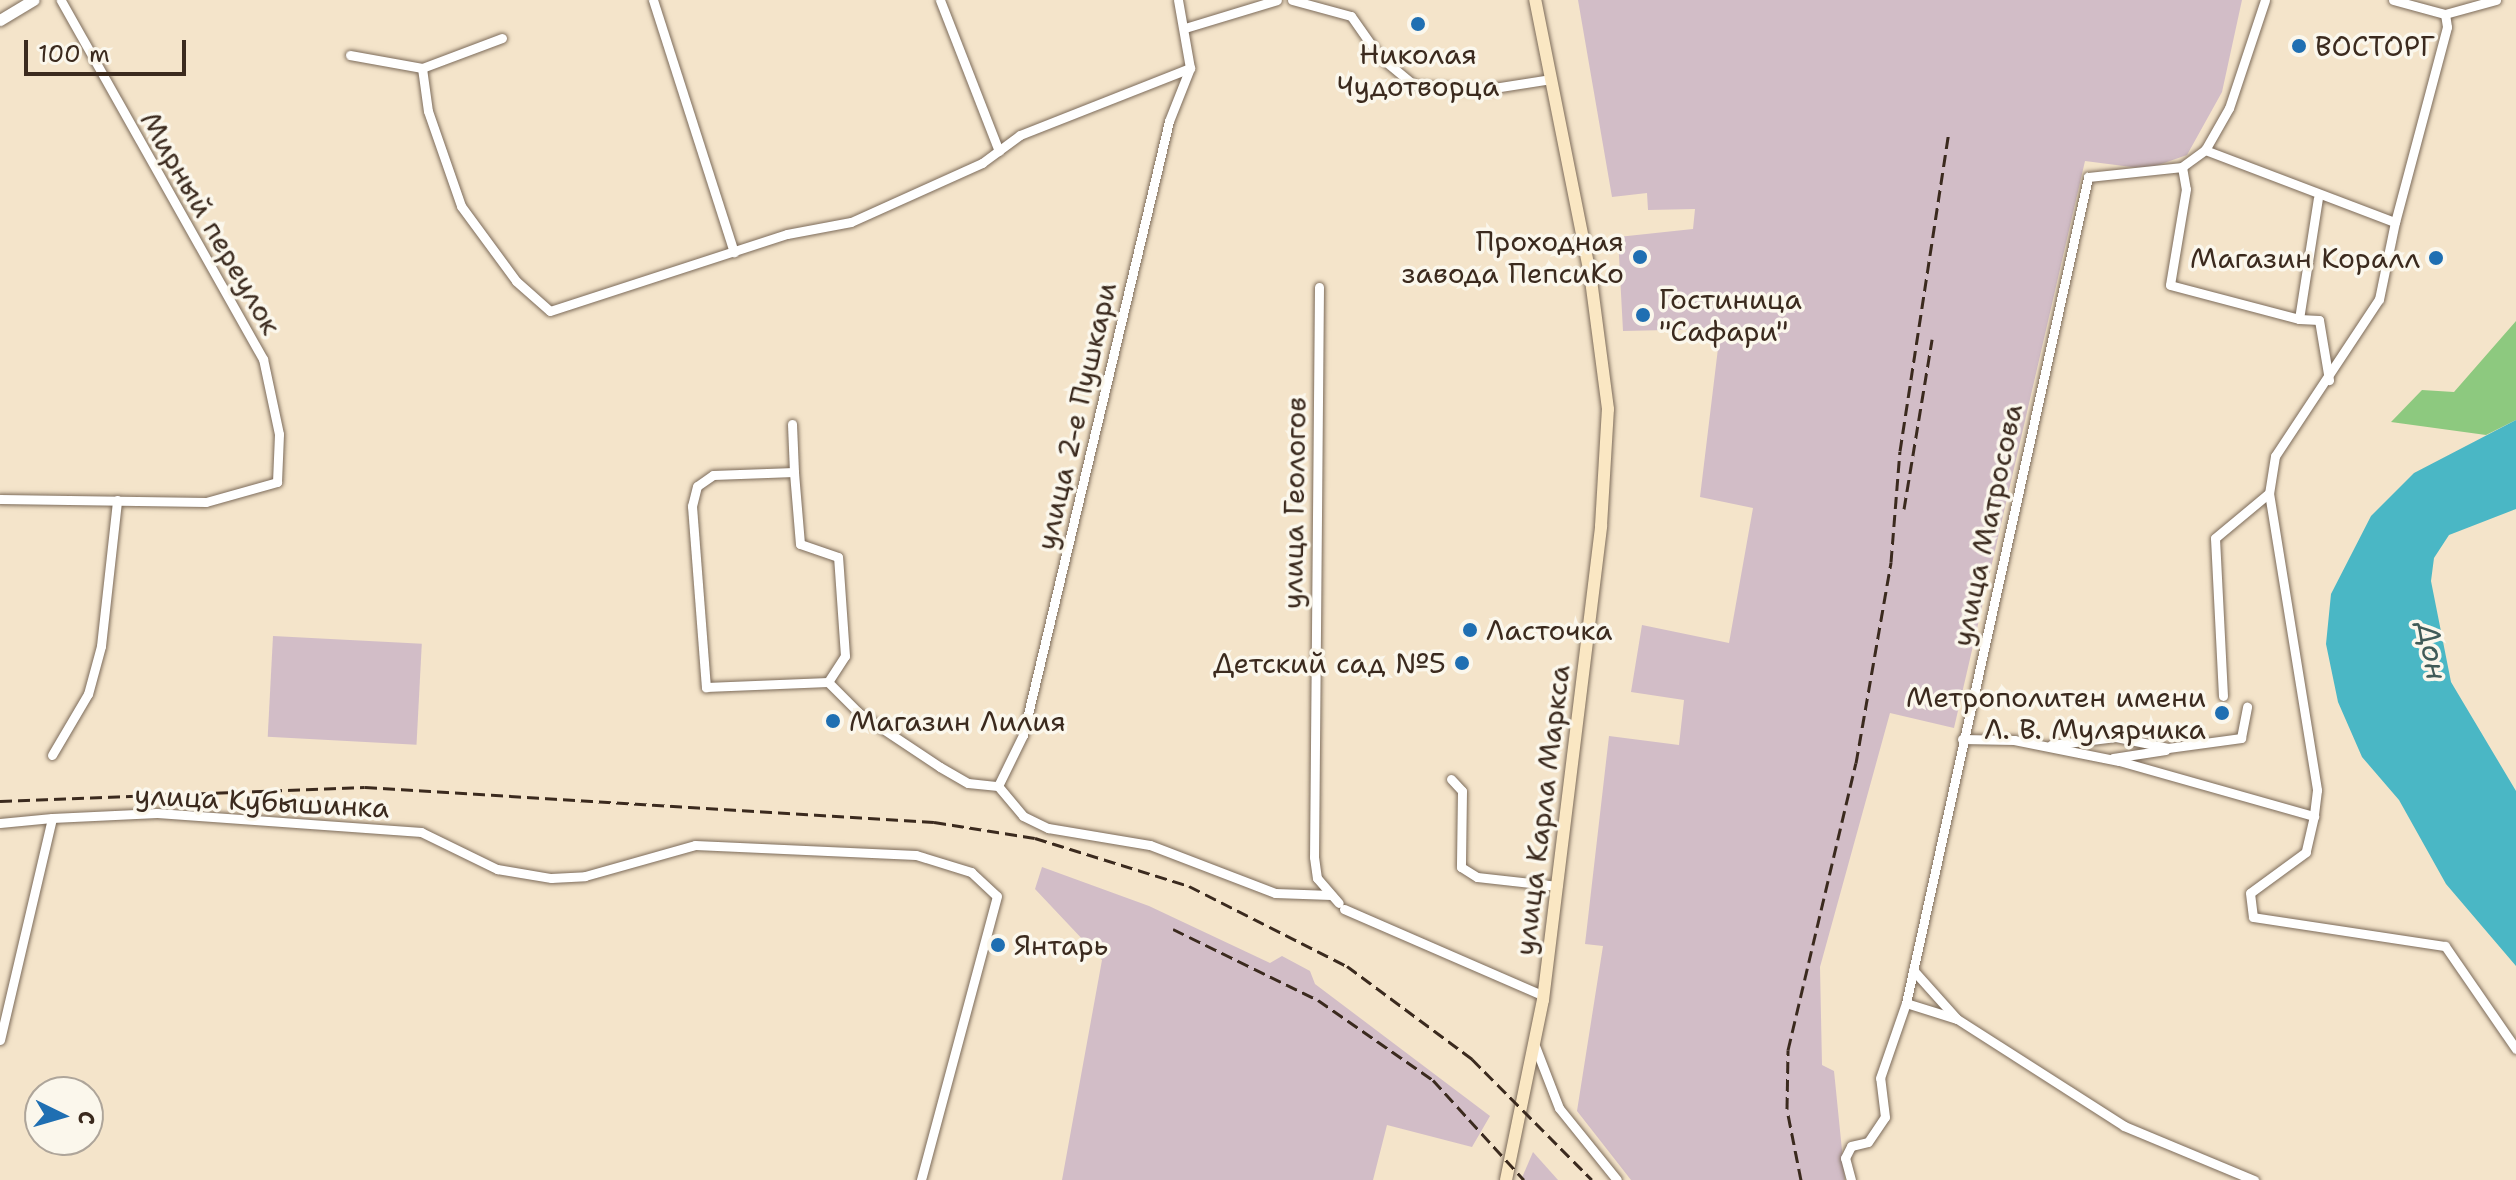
<!DOCTYPE html>
<html>
<head>
<meta charset="utf-8">
<style>
	body { margin:0 }
	#map { position:relative; width:2516px; height:1180px; overflow:hidden; background:#f4e4ca; font-family:"Shantell Sans",sans-serif }
	div>[style] { position:absolute }
	.industrial>* { inset:0; background:#d2bdc7; transform-origin:0 0 }
	.green>* { inset:0; background:#8dc97f }
	.water>* { inset:0; background:#4ab7c5 }
	.roads { filter:drop-shadow(0 0 2px #7c6b5a) drop-shadow(0 0 2px #7c6b5a) }
	.minor>* { height:9px; margin:-4.5px; padding:0 4.5px; transform-origin:4.5px; border-radius:4.5px; background:#fff }
	.tertiary>* { height:11px; margin:-5.5px; padding:0 5.5px; transform-origin:5.5px; border-radius:5.5px; background:#fff }
	.secondary>* { height:12px; margin:-6px; padding:0 6px; transform-origin:6px; border-radius:6px; background:#fae7c3 }
	.rail>* { height:3px; margin-top:-1.5px; transform-origin:0; background:repeating-linear-gradient(90deg,#3b2a1e 0 12px,transparent 0 18px) }
	.dots>* { width:22px; height:22px; translate:-50% -50%; box-sizing:border-box; border:4px solid #fbf7ec; border-radius:50% }
	span { translate:-50% -50%; white-space:nowrap; text-align:center; line-height:1.15; -webkit-text-stroke:7px #fbf7ec; paint-order:stroke }
	.poi-label { font-size:28px; color:#3b2a1e }
	.left { translate:0 -50%; text-align:left }
	.right { translate:-100% -50%; text-align:right }
	.street-label { font-size:28px; color:#3b2a1e }
	.water-label { font-size:30px; color:#405b58; font-style:italic }
	.north { position:absolute; left:24px; top:1076px; width:80px; height:80px; box-sizing:border-box; background:#fbf7ec; border:2px solid #aea59a; border-radius:50%; rotate:95deg; font-size:22px; font-weight:700; line-height:32px; text-align:center; color:#3b2a1e }
	.north::after { content:''; display:block; margin:auto; width:28px; height:36px; background:#1f6fb2; clip-path:polygon(50% 0,100% 100%,50% 72%,0 100%) }
	.scale { position:absolute; left:24px; top:40px; width:162px; height:36px; box-sizing:border-box; border:4px solid #3b2a1e; border-top:0; padding-left:10px; font-size:24px; line-height:28px; white-space:nowrap; color:#3b2a1e; -webkit-text-stroke:6px #fbf7ec; paint-order:stroke }
</style>
</head>
<body>
<div id="map">
	<div class="industrial">
		<div style="clip-path:polygon(1578px 0,2242px 0,2222px 92px,2187px 155px,2147px 169px,2085px 161px,1954px 728px,1890px 713px,1820px 967px,1822px 1065px,1834px 1071px,1845px 1180px,1631px 1180px,1577px 1111px,1603px 946px,1585px 944px,1609px 736px,1679px 745px,1684px 700px,1631px 692px,1642px 625px,1729px 643px,1753px 508px,1700px 497px,1719px 340px,1711px 329px,1623px 331px,1618px 237px,1693px 229px,1695px 209px,1648px 210px,1647px 193px,1612px 197px)"></div>
		<div style="left:273px;top:636px;width:149px;height:101px;rotate:3deg"></div>
		<div style="clip-path:polygon(1042px 867px,1149px 906px,1270px 963px,1282px 956px,1310px 971px,1315px 984px,1490px 1116px,1472px 1147px,1387px 1125px,1373px 1180px,1062px 1180px,1102px 960px,1035px 889px)"></div>
		<div style="clip-path:polygon(1533px 1152px,1558px 1180px,1521px 1180px)"></div>
	</div>
	<div class="green">
		<div style="clip-path:polygon(2516px 321px,2516px 420px,2486px 435px,2391px 422px,2422px 390px,2454px 392px)"></div>
	</div>
	<div class="water">
		<div style="clip-path:polygon(2516px 420px,2516px 509px,2449px 535px,2434px 558px,2431px 581px,2451px 682px,2516px 791px,2516px 966px,2446px 884px,2399px 800px,2362px 757px,2338px 702px,2326px 644px,2331px 594px,2371px 516px,2414px 473px)"></div>
	</div>
	<div class="roads">
		<div class="minor">
			<div style="left:653px;top:0;width:265px;rotate:72.2deg"></div>
			<div style="left:940px;top:0;width:162px;rotate:68.7deg"></div>
			<div style="left:1292px;top:0;width:61px;rotate:15.2deg"></div>
			<div style="left:1351px;top:16px;width:49px;rotate:55deg"></div>
			<div style="left:1379px;top:56px;width:45px;rotate:39.6deg"></div>
			<div style="left:1414px;top:85px;width:67px;rotate:4.3deg"></div>
			<div style="left:1481px;top:90px;width:71px;rotate:-8.9deg"></div>
			<div style="left:2265px;top:0;width:114px;rotate:108.4deg"></div>
			<div style="left:2229px;top:108px;width:48px;rotate:119.7deg"></div>
			<div style="left:2205px;top:150px;width:29px;rotate:144deg"></div>
			<div style="left:2182px;top:167px;width:22px;rotate:80deg"></div>
			<div style="left:2186px;top:189px;width:97px;rotate:99.5deg"></div>
			<div style="left:2170px;top:285px;width:133px;rotate:14.8deg"></div>
			<div style="left:2299px;top:319px;width:122px;rotate:-81.1deg"></div>
			<div style="left:2393px;top:0;width:54px;rotate:15.1deg"></div>
			<div style="left:2445px;top:14px;width:13px;rotate:81deg"></div>
			<div style="left:2447px;top:27px;width:202px;rotate:104.9deg"></div>
			<div style="left:2445px;top:14px;width:53px;rotate:-15.4deg"></div>
			<div style="left:1185px;top:28px;width:96px;rotate:-16.9deg"></div>
			<div style="left:502px;top:38px;width:85px;rotate:159.4deg"></div>
			<div style="left:422px;top:68px;width:43px;rotate:82.1deg"></div>
			<div style="left:428px;top:111px;width:101px;rotate:70.8deg"></div>
			<div style="left:461px;top:206px;width:93px;rotate:53.7deg"></div>
			<div style="left:516px;top:281px;width:45px;rotate:41.4deg"></div>
			<div style="left:550px;top:311px;width:249px;rotate:-18deg"></div>
			<div style="left:787px;top:234px;width:65px;rotate:-10.6deg"></div>
			<div style="left:851px;top:222px;width:144px;rotate:-24.2deg"></div>
			<div style="left:982px;top:163px;width:47px;rotate:-36.4deg"></div>
			<div style="left:1020px;top:135px;width:183px;rotate:-21.5deg"></div>
			<div style="left:350px;top:55px;width:73px;rotate:10.2deg"></div>
			<div style="left:2205px;top:150px;width:203px;rotate:20.8deg"></div>
			<div style="left:2395px;top:222px;width:79px;rotate:101.7deg"></div>
			<div style="left:2379px;top:299px;width:188px;rotate:123.5deg"></div>
			<div style="left:2275px;top:456px;width:37px;rotate:99deg"></div>
			<div style="left:2269px;top:493px;width:301px;rotate:80.8deg"></div>
			<div style="left:2317px;top:790px;width:26px;rotate:97deg"></div>
			<div style="left:1319px;top:287px;width:570px;rotate:90.5deg"></div>
			<div style="left:1314px;top:857px;width:21px;rotate:82deg"></div>
			<div style="left:1317px;top:878px;width:33px;rotate:49deg"></div>
			<div style="left:2299px;top:319px;width:20px;rotate:3deg"></div>
			<div style="left:2319px;top:320px;width:61px;rotate:80.5deg"></div>
			<div style="left:792px;top:424px;width:48px;rotate:87.6deg"></div>
			<div style="left:0;top:499px;width:206px;rotate:0.8deg"></div>
			<div style="left:206px;top:502px;width:74px;rotate:-15.7deg"></div>
			<div style="left:277px;top:482px;width:48px;rotate:-87.6deg"></div>
			<div style="left:279px;top:434px;width:77px;rotate:-102deg"></div>
			<div style="left:263px;top:359px;width:412px;rotate:-119.4deg"></div>
			<div style="left:828px;top:682px;width:31px;rotate:-57deg"></div>
			<div style="left:845px;top:656px;width:99px;rotate:-94deg"></div>
			<div style="left:838px;top:557px;width:40px;rotate:-161.1deg"></div>
			<div style="left:800px;top:544px;width:72px;rotate:-94.8deg"></div>
			<div style="left:794px;top:472px;width:81px;rotate:177.9deg"></div>
			<div style="left:713px;top:475px;width:19px;rotate:145deg"></div>
			<div style="left:697px;top:486px;width:21px;rotate:104deg"></div>
			<div style="left:692px;top:506px;width:182px;rotate:85.6deg"></div>
			<div style="left:706px;top:687px;width:122px;rotate:-2.3deg"></div>
			<div style="left:828px;top:682px;width:44px;rotate:45deg"></div>
			<div style="left:859px;top:713px;width:97px;rotate:33.7deg"></div>
			<div style="left:940px;top:767px;width:32px;rotate:30deg"></div>
			<div style="left:968px;top:783px;width:30px;rotate:6deg"></div>
			<div style="left:2223px;top:696px;width:158px;rotate:-92.9deg"></div>
			<div style="left:2215px;top:538px;width:70px;rotate:-39.8deg"></div>
			<div style="left:1962px;top:739px;width:52px;rotate:1.1deg"></div>
			<div style="left:2014px;top:740px;width:107px;rotate:11.3deg"></div>
			<div style="left:2119px;top:761px;width:203px;rotate:15.8deg"></div>
			<div style="left:2314px;top:816px;width:37px;rotate:103deg"></div>
			<div style="left:2306px;top:852px;width:69px;rotate:143.8deg"></div>
			<div style="left:2250px;top:893px;width:24px;rotate:83deg"></div>
			<div style="left:2253px;top:917px;width:194px;rotate:8.6deg"></div>
			<div style="left:2445px;top:946px;width:125px;rotate:55.4deg"></div>
			<div style="left:2051px;top:745px;width:65px;rotate:-7deg"></div>
			<div style="left:2116px;top:737px;width:53px;rotate:11.9deg"></div>
			<div style="left:2168px;top:748px;width:74px;rotate:-7.8deg"></div>
			<div style="left:2241px;top:738px;width:32px;rotate:-79deg"></div>
			<div style="left:52px;top:755px;width:71px;rotate:-59.5deg"></div>
			<div style="left:88px;top:694px;width:50px;rotate:-74.8deg"></div>
			<div style="left:101px;top:646px;width:147px;rotate:-83.7deg"></div>
			<div style="left:2113px;top:758px;width:53px;rotate:-8.7deg"></div>
			<div style="left:1451px;top:779px;width:16px;rotate:47deg"></div>
			<div style="left:1462px;top:791px;width:76px;rotate:90.8deg"></div>
			<div style="left:1461px;top:867px;width:19px;rotate:32deg"></div>
			<div style="left:1477px;top:877px;width:81px;rotate:6.4deg"></div>
			<div style="left:998px;top:786px;width:57px;rotate:-63.9deg"></div>
			<div style="left:1023px;top:735px;width:631px;rotate:-76.62deg"></div>
			<div style="left:1169px;top:121px;width:57px;rotate:-68.4deg"></div>
			<div style="left:1190px;top:68px;width:69px;rotate:-100deg"></div>
			<div style="left:998px;top:786px;width:39px;rotate:50deg"></div>
			<div style="left:1023px;top:816px;width:28px;rotate:26deg"></div>
			<div style="left:1048px;top:828px;width:103px;rotate:9.5deg"></div>
			<div style="left:1150px;top:845px;width:134px;rotate:21deg"></div>
			<div style="left:1275px;top:893px;width:56px;rotate:2deg"></div>
			<div style="left:0;top:823px;width:52px;rotate:-5.5deg"></div>
			<div style="left:1344px;top:909px;width:218px;rotate:23.5deg"></div>
			<div style="left:1906px;top:1003px;width:53px;rotate:17.4deg"></div>
			<div style="left:1957px;top:1019px;width:66px;rotate:-131.9deg"></div>
			<div style="left:1957px;top:1019px;width:198px;rotate:32.6deg"></div>
			<div style="left:2124px;top:1126px;width:141px;rotate:22.6deg"></div>
			<div style="left:0;top:1040px;width:228px;rotate:-76.8deg"></div>
			<div style="left:52px;top:818px;width:105px;rotate:-2.7deg"></div>
			<div style="left:157px;top:813px;width:265px;rotate:4.1deg"></div>
			<div style="left:421px;top:832px;width:85px;rotate:26deg"></div>
			<div style="left:497px;top:869px;width:55px;rotate:9.5deg"></div>
			<div style="left:551px;top:878px;width:34px;rotate:-3deg"></div>
			<div style="left:585px;top:876px;width:114px;rotate:-15.7deg"></div>
			<div style="left:695px;top:845px;width:221px;rotate:2.6deg"></div>
			<div style="left:916px;top:855px;width:58px;rotate:17.2deg"></div>
			<div style="left:971px;top:872px;width:35px;rotate:43deg"></div>
			<div style="left:997px;top:896px;width:294px;rotate:105deg"></div>
			<div style="left:1535px;top:1046px;width:66px;rotate:68.8deg"></div>
			<div style="left:1559px;top:1108px;width:92px;rotate:51.1deg"></div>
			<div style="left:1851px;top:1180px;width:23px;rotate:-105deg"></div>
			<div style="left:1845px;top:1158px;width:13px;rotate:-63deg"></div>
			<div style="left:1851px;top:1146px;width:17px;rotate:-13deg"></div>
			<div style="left:1868px;top:1142px;width:30px;rotate:-56deg"></div>
			<div style="left:1885px;top:1117px;width:39px;rotate:-97deg"></div>
			<div style="left:1880px;top:1078px;width:79px;rotate:-70.9deg"></div>
			<div style="left:1906px;top:1003px;width:846px;rotate:-77.57deg"></div>
			<div style="left:2088px;top:177px;width:95px;rotate:-6.1deg"></div>
		</div>
		<div class="tertiary">
			<div style="left:0;top:20px;width:39px;rotate:-31deg"></div>
		</div>
		<div class="secondary">
			<div style="left:1506px;top:1180px;width:184px;rotate:-78.4deg"></div>
			<div style="left:1543px;top:1000px;width:478px;rotate:-83deg"></div>
			<div style="left:1601px;top:526px;width:117px;rotate:-86.6deg"></div>
			<div style="left:1608px;top:409px;width:131px;rotate:-97.5deg"></div>
			<div style="left:1591px;top:279px;width:285px;rotate:-101.3deg"></div>
		</div>
	</div>
	<div class="rail">
		<div style="left:1904px;top:509px;width:172px;rotate:-80.6deg"></div>
		<div style="left:0;top:801px;width:365px;rotate:-2.2deg"></div>
		<div style="left:365px;top:787px;width:570px;rotate:3.52deg"></div>
		<div style="left:934px;top:822px;width:102px;rotate:9deg"></div>
		<div style="left:1035px;top:838px;width:161px;rotate:17.3deg"></div>
		<div style="left:1189px;top:886px;width:177px;rotate:26.9deg"></div>
		<div style="left:1347px;top:966px;width:156px;rotate:36.6deg"></div>
		<div style="left:1472px;top:1059px;width:170px;rotate:45.2deg"></div>
		<div style="left:1173px;top:929px;width:161px;rotate:26.1deg"></div>
		<div style="left:1318px;top:1000px;width:140px;rotate:34.8deg"></div>
		<div style="left:1433px;top:1080px;width:135px;rotate:47.7deg"></div>
		<div style="left:1801px;top:1180px;width:72px;rotate:-101.2deg"></div>
		<div style="left:1787px;top:1109px;width:59px;rotate:-89deg"></div>
		<div style="left:1788px;top:1050px;width:295px;rotate:-76.7deg"></div>
		<div style="left:1856px;top:763px;width:204px;rotate:-80.1deg"></div>
		<div style="left:1891px;top:562px;width:111px;rotate:-85.4deg"></div>
		<div style="left:1900px;top:451px;width:319px;rotate:-81.3deg"></div>
	</div>
	<div class="dots">
		<div style="left:1418px;top:24px;background:#1f6fb2"></div>
		<div style="left:2299px;top:46px;background:#1f6fb2"></div>
		<div style="left:1640px;top:257px;background:#1f6fb2"></div>
		<div style="left:2436px;top:258px;background:#1f6fb2"></div>
		<div style="left:1643px;top:315px;background:#1f6fb2"></div>
		<div style="left:1470px;top:630px;background:#1f6fb2"></div>
		<div style="left:1462px;top:663px;background:#1f6fb2"></div>
		<div style="left:2222px;top:713px;background:#1f6fb2"></div>
		<div style="left:833px;top:721px;background:#1f6fb2"></div>
		<div style="left:998px;top:945px;background:#1f6fb2"></div>
	</div>
	<div class="poi-label">
		<span class="left" style="left:2315px;top:46px">ВОСТОРГ</span>
		<span style="left:1418px;top:70px">Николая<br>Чудотворца</span>
		<span class="right" style="left:1624px;top:257px">Проходная<br>завода ПепсиКо</span>
		<span class="right" style="left:2420px;top:258px">Магазин Коралл</span>
		<span class="left" style="left:1659px;top:315px">Гостиница<br>"Сафари"</span>
		<span class="left" style="left:1486px;top:630px">Ласточка</span>
		<span class="right" style="left:1446px;top:663px">Детский сад №5</span>
		<span class="right" style="left:2206px;top:713px">Метрополитен имени<br>Л. В. Мулярчика</span>
		<span class="left" style="left:849px;top:721px">Магазин Лилия</span>
		<span class="left" style="left:1014px;top:945px">Янтарь</span>
	</div>
	<div class="street-label">
		<span style="left:211px;top:223px;rotate:60deg">Мирный переулок</span>
		<span style="left:1076px;top:416px;rotate:-77deg">улица 2-е Пушкари</span>
		<span style="left:1294px;top:503px;rotate:-89deg">улица Геологов</span>
		<span style="left:1987px;top:525px;rotate:-78deg">улица Матросова</span>
		<span style="left:262px;top:801px;rotate:3deg">улица Кубышинка</span>
		<span style="left:1542px;top:810px;rotate:-83deg">улица Карла Маркса</span>
	</div>
	<div class="water-label">
		<span style="left:2432px;top:651px;rotate:80deg">Дон</span>
	</div>
	<div class="north">С</div>
	<div class="scale">100 m</div>
</div>
</body>
</html>
